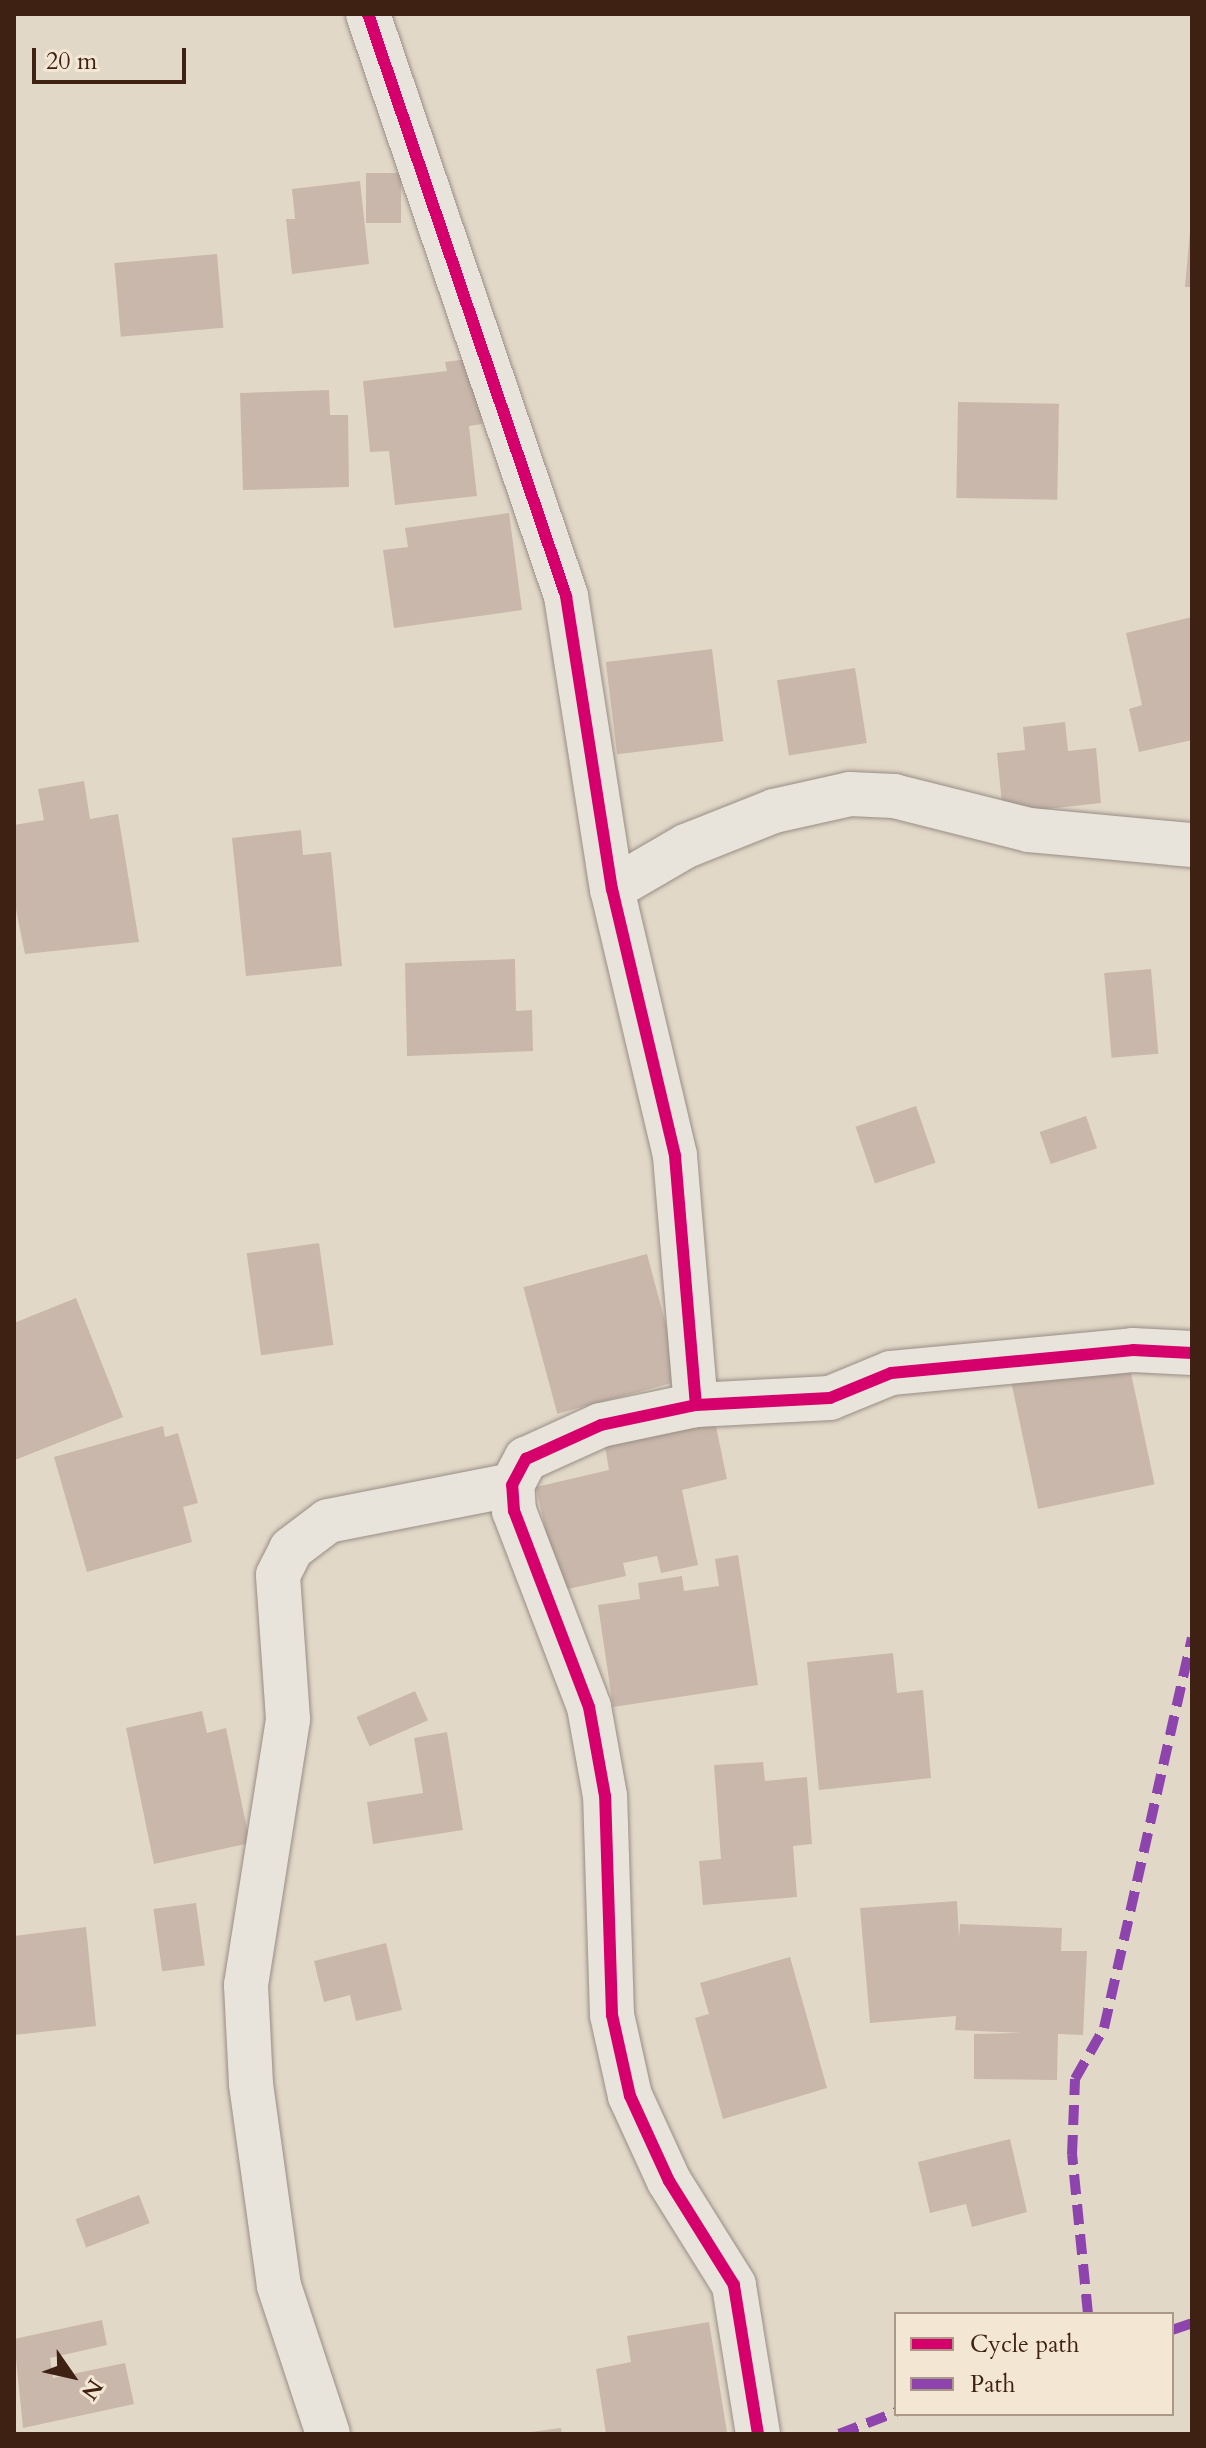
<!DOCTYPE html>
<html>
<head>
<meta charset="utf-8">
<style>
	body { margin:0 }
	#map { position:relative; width:1206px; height:2448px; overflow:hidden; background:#e2d8c8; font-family:Cardo,serif }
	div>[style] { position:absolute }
	.building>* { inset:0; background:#c9b7ab; transform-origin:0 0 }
	.roads { filter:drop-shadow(0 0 2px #988e84) drop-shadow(0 0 2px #988e84) }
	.minor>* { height:44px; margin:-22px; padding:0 22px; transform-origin:22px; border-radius:22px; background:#e8e3db }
	.quiet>* { height:10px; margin-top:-5px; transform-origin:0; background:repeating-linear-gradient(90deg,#8e44ad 0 20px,transparent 0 30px) }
	.cycleway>* { height:12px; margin:-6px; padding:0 6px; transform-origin:6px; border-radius:6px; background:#d6006c }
	span { translate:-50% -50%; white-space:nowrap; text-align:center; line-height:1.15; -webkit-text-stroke:6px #f3e7d4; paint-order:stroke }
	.frame { position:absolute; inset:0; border:16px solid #3f2113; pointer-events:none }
	.legend { position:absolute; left:894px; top:2312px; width:280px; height:104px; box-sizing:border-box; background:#f3e7d4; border:2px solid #ab9887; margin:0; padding:10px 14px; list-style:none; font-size:24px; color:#3f2113 }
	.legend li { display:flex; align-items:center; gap:16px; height:40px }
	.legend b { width:40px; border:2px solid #ab9887 }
	.north { position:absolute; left:32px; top:2336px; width:80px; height:80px; -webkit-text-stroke:6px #f3e7d4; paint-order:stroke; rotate:124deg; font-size:22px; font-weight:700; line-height:32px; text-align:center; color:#3f2113 }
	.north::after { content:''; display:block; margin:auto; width:28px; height:36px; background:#3f2113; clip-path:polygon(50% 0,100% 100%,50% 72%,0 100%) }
	.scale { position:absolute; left:32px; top:48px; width:154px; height:36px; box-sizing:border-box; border:4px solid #3f2113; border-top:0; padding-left:10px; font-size:24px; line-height:28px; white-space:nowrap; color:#3f2113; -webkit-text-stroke:6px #f3e7d4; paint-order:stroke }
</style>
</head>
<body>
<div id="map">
	<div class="building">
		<div style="left:366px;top:173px;width:35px;height:50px"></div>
		<div style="clip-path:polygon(360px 181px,369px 264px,292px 274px,286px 219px,295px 219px,292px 189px)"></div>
		<div style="clip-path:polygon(1190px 231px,1192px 231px,1192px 287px,1185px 287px)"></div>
		<div style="left:217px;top:254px;width:74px;height:103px;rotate:85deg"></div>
		<div style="clip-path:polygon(475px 358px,482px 424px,469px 426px,477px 496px,395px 505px,389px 451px,370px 452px,363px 381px,447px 371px,445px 362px)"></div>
		<div style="clip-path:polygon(329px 390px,330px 415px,348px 415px,349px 487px,243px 490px,240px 393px)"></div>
		<div style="left:958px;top:402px;width:101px;height:96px;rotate:1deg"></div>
		<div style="clip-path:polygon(509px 513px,522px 610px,394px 628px,383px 550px,408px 547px,405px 528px)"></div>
		<div style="clip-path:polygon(1192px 617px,1192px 740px,1139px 752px,1129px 709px,1142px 705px,1126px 633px)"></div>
		<div style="left:712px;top:649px;width:93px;height:107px;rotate:83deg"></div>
		<div style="left:855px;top:668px;width:76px;height:79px;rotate:81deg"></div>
		<div style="clip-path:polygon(1065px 722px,1068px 751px,1096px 748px,1101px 803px,1003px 814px,997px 753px,1025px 750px,1023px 727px)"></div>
		<div style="clip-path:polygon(84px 781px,90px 819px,118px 814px,139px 942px,25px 954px,14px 900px,14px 825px,44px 820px,38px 789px)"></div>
		<div style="clip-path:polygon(301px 830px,303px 855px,331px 852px,342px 966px,246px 976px,232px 838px)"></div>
		<div style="clip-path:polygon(515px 959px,516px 1011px,532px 1010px,533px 1051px,407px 1056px,405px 963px)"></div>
		<div style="left:1151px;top:969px;width:85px;height:47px;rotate:85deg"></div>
		<div style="left:916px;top:1106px;width:60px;height:64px;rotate:71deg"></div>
		<div style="left:1086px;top:1116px;width:34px;height:49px;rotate:71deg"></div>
		<div style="left:319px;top:1243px;width:103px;height:73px;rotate:82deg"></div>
		<div style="left:647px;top:1254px;width:131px;height:128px;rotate:75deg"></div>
		<div style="clip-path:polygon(76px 1298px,123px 1417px,15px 1460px,14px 1323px)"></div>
		<div style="left:1128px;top:1359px;width:128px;height:119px;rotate:78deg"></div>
		<div style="clip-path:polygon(715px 1422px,727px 1479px,682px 1490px,698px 1565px,661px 1573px,657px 1556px,623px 1563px,626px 1576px,559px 1591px,536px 1487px,609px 1470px,605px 1447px)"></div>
		<div style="clip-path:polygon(163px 1426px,165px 1437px,178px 1433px,198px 1503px,183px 1507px,192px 1542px,87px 1572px,54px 1457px)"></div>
		<div style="clip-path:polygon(738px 1555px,758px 1685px,613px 1707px,598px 1605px,640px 1599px,638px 1583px,682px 1576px,684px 1591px,719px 1586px,715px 1559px)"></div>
		<div style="clip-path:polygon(893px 1653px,897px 1693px,923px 1690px,931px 1778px,819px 1790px,807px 1662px)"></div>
		<div style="left:415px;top:1691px;width:32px;height:64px;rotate:66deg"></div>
		<div style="clip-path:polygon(202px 1711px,207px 1733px,226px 1728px,250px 1843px,154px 1864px,126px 1728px)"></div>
		<div style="clip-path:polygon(447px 1732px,463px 1830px,373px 1844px,367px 1802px,423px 1793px,414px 1738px)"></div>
		<div style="clip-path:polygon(763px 1762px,765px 1781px,807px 1777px,812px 1844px,793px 1846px,797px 1897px,703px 1905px,699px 1861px,721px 1859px,714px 1765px)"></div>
		<div style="clip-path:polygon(957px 1901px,959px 1938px,960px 1924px,1062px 1928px,1061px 1951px,1087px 1951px,1083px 2035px,1058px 2034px,1057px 2080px,974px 2079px,974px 2034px,1021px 2033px,955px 2030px,956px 2016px,870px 2023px,860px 1908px)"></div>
		<div style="left:196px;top:1903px;width:63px;height:43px;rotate:82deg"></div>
		<div style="clip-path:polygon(86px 1927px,96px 2026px,14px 2035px,14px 1936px)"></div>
		<div style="clip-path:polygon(386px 1943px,402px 2010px,356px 2021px,350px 1995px,324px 2002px,314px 1961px)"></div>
		<div style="clip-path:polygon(790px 1957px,827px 2088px,723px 2119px,695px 2018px,709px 2014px,700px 1983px)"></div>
		<div style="clip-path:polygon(1010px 2139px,1027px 2212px,972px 2227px,966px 2204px,930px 2213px,918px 2162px)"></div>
		<div style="left:139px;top:2195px;width:30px;height:68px;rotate:69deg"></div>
		<div style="clip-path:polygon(102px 2320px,107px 2345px,50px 2358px,53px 2378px,125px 2363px,134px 2404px,23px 2428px,14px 2339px)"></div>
		<div style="clip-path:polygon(709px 2322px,727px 2432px,606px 2434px,596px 2369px,631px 2362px,627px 2336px)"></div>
		<div style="clip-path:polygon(561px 2428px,562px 2434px,531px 2434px,531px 2432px)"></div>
	</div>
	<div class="roads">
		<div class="minor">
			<div style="left:368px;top:14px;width:615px;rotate:71.21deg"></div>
			<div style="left:566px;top:596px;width:297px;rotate:81.1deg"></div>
			<div style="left:612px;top:889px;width:274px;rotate:76.7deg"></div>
			<div style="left:675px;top:1156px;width:250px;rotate:85.2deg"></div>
			<div style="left:612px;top:889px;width:86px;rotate:-30.2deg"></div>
			<div style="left:686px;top:846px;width:95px;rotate:-21.7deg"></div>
			<div style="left:774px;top:811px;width:78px;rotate:-12.6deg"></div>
			<div style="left:850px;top:794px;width:44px;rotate:2.6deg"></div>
			<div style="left:894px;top:796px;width:139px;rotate:14.1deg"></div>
			<div style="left:1029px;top:830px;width:164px;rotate:5.3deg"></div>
			<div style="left:328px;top:2434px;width:156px;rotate:-108.3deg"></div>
			<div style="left:279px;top:2286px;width:204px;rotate:-97.9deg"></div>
			<div style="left:251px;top:2084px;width:99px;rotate:-92.9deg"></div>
			<div style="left:246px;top:1985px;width:269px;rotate:-81deg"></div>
			<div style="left:288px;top:1719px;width:144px;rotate:-94deg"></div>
			<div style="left:278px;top:1575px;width:29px;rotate:-63deg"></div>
			<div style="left:291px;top:1549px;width:46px;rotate:-37.1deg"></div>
			<div style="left:328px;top:1521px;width:187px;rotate:-11.1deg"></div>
			<div style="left:758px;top:2434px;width:151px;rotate:-99.2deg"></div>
			<div style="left:734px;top:2285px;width:123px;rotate:-122deg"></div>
			<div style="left:669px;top:2181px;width:94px;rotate:-114.6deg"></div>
			<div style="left:630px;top:2096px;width:83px;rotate:-102.5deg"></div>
			<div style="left:612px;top:2015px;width:219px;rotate:-91.8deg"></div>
			<div style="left:605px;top:1796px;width:90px;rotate:-100.2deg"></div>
			<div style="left:589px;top:1707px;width:210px;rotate:-110.9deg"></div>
			<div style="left:514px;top:1511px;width:26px;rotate:-94deg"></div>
			<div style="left:512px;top:1485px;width:30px;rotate:-62deg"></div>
			<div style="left:526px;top:1459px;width:82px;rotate:-24.4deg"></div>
			<div style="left:601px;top:1425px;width:97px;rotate:-11.9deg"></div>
			<div style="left:696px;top:1405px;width:134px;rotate:-3deg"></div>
			<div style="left:830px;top:1398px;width:66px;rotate:-22.3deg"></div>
			<div style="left:891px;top:1373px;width:243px;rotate:-5.4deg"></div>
			<div style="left:1133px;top:1350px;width:59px;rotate:2.9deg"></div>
		</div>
	</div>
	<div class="quiet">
		<div style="left:1088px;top:2314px;width:160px;rotate:-95.7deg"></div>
		<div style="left:1072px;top:2155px;width:76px;rotate:-87.7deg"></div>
		<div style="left:1075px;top:2079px;width:59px;rotate:-60.4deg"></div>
		<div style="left:1104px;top:2028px;width:400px;rotate:-77.3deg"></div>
		<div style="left:1172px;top:2330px;width:21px;rotate:-19deg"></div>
		<div style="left:839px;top:2434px;width:61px;rotate:-21.1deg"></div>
	</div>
	<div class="cycleway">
		<div style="left:368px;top:14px;width:615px;rotate:71.21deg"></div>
		<div style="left:566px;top:596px;width:297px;rotate:81.1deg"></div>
		<div style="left:612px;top:889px;width:274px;rotate:76.7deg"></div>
		<div style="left:675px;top:1156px;width:250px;rotate:85.2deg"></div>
		<div style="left:758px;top:2434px;width:151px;rotate:-99.2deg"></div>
		<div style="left:734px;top:2285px;width:123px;rotate:-122deg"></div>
		<div style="left:669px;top:2181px;width:94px;rotate:-114.6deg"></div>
		<div style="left:630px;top:2096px;width:83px;rotate:-102.5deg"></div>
		<div style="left:612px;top:2015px;width:219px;rotate:-91.8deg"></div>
		<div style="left:605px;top:1796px;width:90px;rotate:-100.2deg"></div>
		<div style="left:589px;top:1707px;width:210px;rotate:-110.9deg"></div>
		<div style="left:514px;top:1511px;width:26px;rotate:-94deg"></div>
		<div style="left:512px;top:1485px;width:30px;rotate:-62deg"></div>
		<div style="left:526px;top:1459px;width:82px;rotate:-24.4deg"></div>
		<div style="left:601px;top:1425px;width:97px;rotate:-11.9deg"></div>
		<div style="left:696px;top:1405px;width:134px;rotate:-3deg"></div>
		<div style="left:830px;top:1398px;width:66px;rotate:-22.3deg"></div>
		<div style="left:891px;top:1373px;width:243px;rotate:-5.4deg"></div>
		<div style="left:1133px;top:1350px;width:59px;rotate:2.9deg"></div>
	</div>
	<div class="frame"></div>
	<ul class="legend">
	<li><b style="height:10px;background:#d6006c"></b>Cycle path</li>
	<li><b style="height:10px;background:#8e44ad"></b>Path</li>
	</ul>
	<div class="north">N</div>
	<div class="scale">20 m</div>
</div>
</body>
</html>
